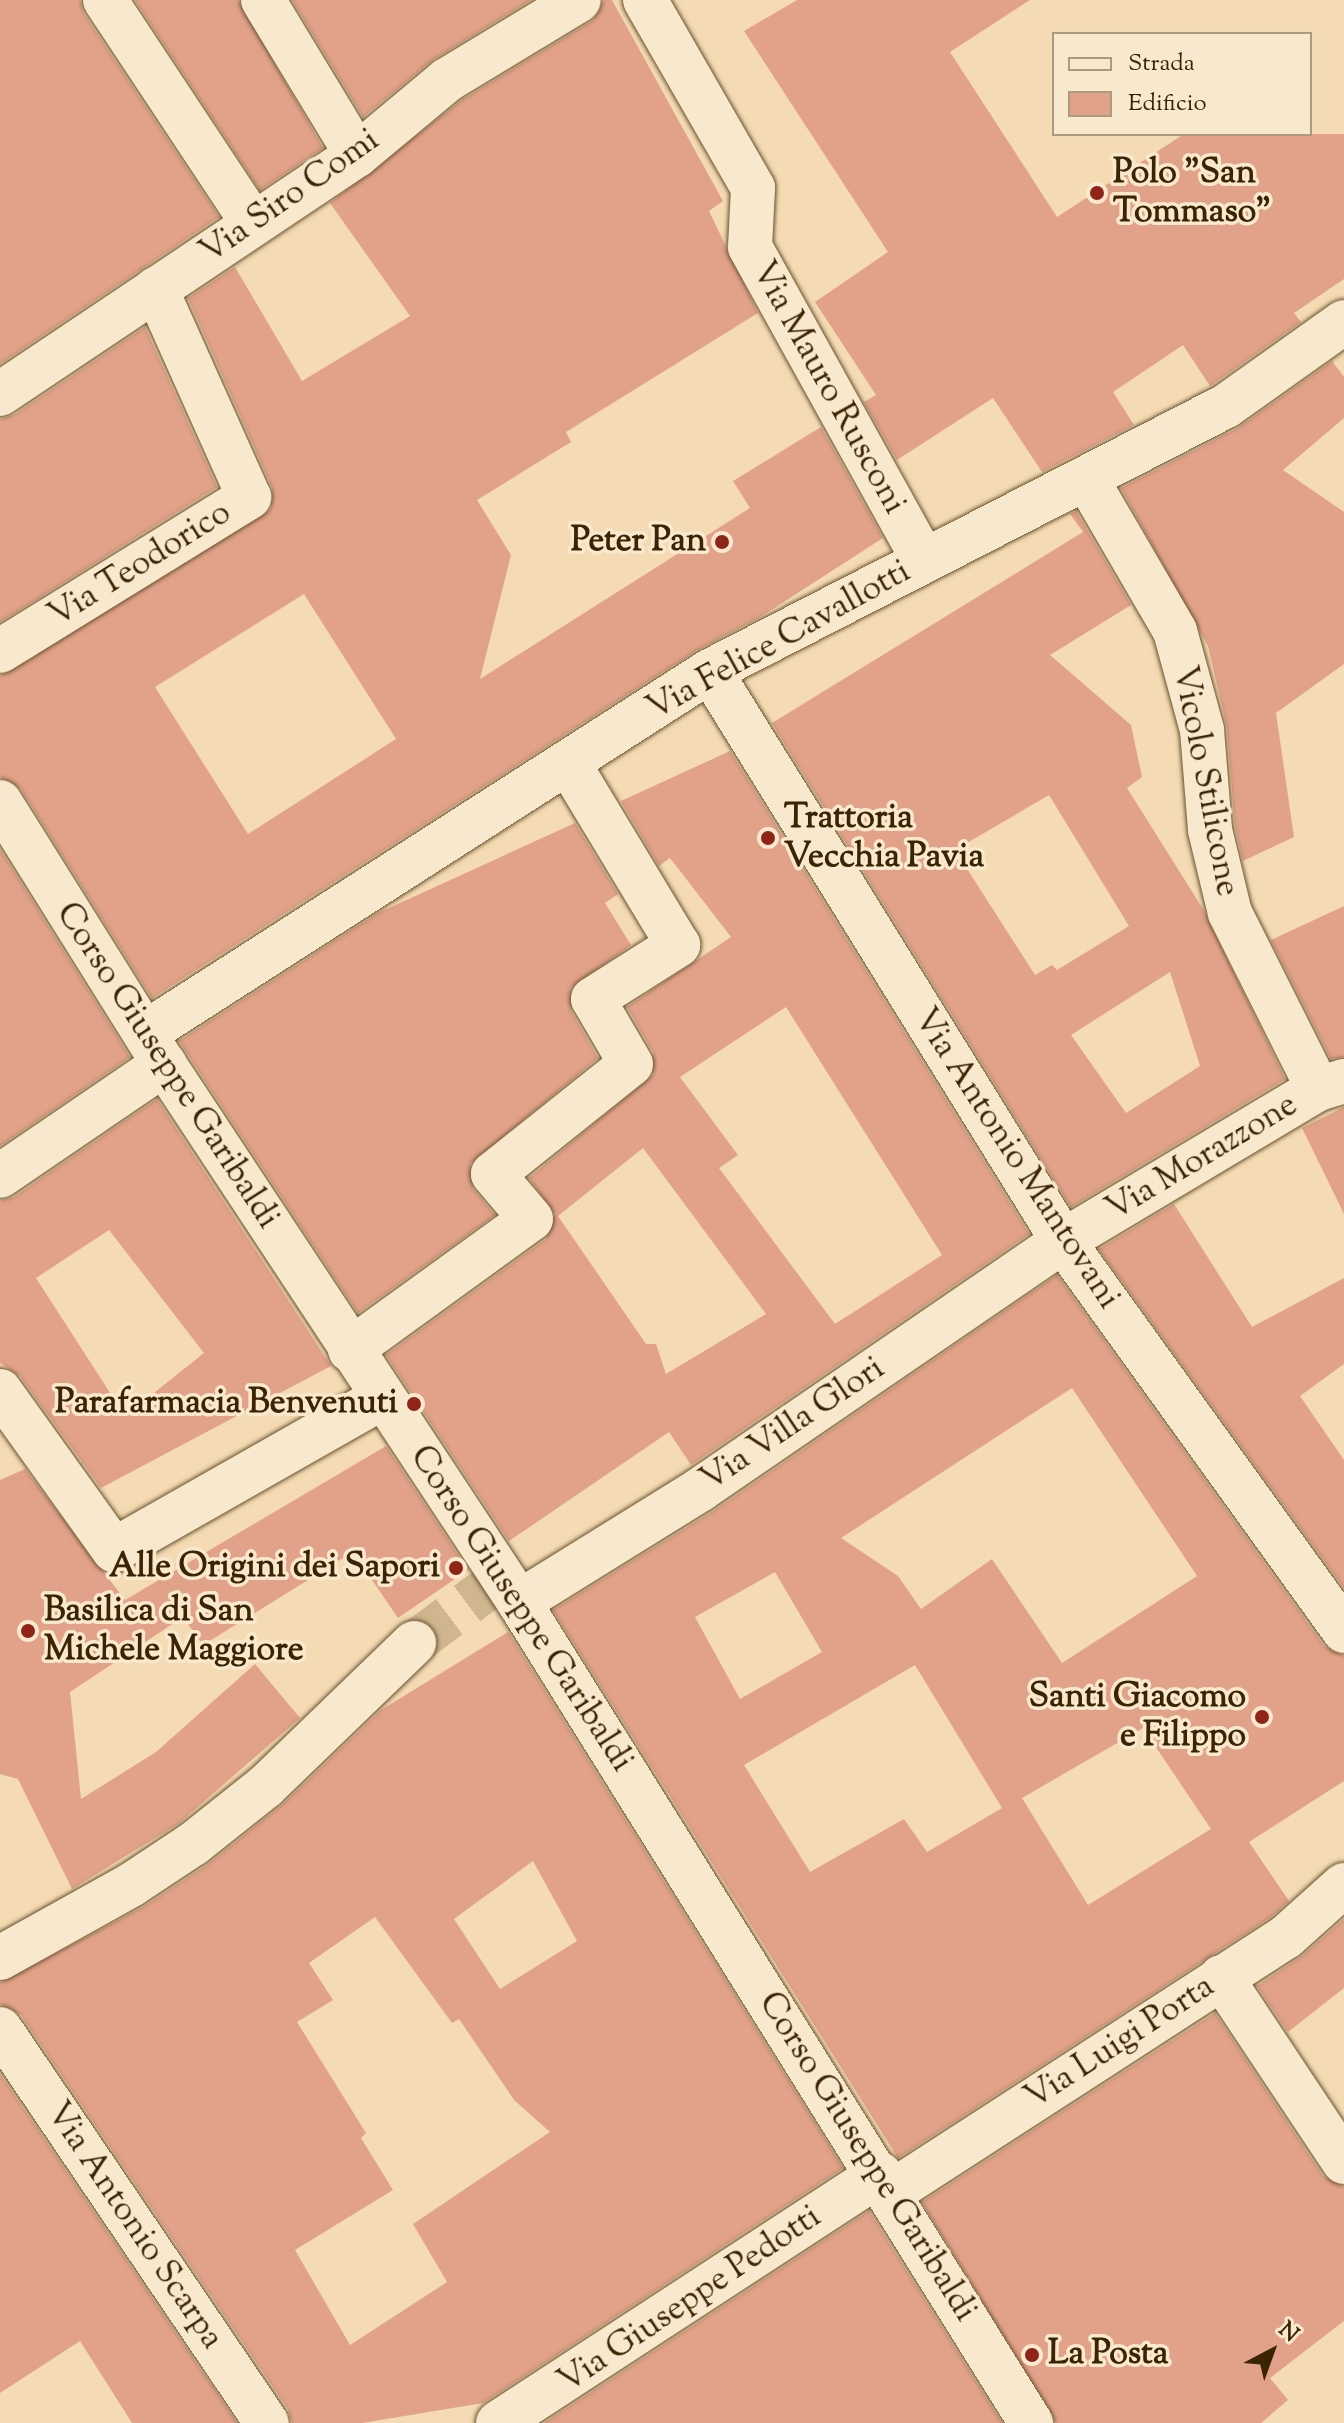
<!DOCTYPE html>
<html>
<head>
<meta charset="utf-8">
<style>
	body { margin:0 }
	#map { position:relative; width:1344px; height:2423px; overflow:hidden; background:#f4dbb3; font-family:"Sorts Mill Goudy",serif }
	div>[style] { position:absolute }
	.building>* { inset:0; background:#e2a289 }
	.street-tunnel>* { height:44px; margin-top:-22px; transform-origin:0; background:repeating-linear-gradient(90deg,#cfb68f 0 44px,transparent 0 66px) }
	.roads { filter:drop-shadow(0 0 2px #69522e) drop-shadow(0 0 2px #69522e) }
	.street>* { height:44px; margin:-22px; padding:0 22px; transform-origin:22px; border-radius:22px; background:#f8e8ce }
	.dots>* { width:22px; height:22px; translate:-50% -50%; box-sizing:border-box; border:4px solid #f8e8ce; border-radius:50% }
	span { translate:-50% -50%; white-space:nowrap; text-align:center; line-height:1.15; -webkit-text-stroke:7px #f8e8ce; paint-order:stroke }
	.poi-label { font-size:34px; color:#3b2401; font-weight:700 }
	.left { translate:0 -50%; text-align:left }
	.right { translate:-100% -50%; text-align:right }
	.street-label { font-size:34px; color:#3b2401 }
	.legend { position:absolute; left:1052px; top:32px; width:260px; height:104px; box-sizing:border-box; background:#f8e8ce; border:2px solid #ac9a7c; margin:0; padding:10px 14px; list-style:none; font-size:24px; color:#3b2401 }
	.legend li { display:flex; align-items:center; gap:16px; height:40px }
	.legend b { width:40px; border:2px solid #ac9a7c }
	.north { position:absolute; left:1232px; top:2311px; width:80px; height:80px; -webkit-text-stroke:6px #f8e8ce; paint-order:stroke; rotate:41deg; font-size:22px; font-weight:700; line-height:32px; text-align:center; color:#3b2401 }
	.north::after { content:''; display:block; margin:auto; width:28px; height:36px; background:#3b2401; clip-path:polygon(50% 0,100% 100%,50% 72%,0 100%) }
</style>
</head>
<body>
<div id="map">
	<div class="building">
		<div style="clip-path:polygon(0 0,80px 0,84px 14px,219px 217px,0 364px)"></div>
		<div style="clip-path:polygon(135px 0,238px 0,323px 148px,260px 190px)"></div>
		<div style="clip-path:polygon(292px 0,531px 0,434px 59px,363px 117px)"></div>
		<div style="clip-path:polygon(evenodd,604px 0,612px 0,723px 201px,709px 211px,758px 313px,566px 432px,571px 442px,477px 500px,511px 555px,480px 679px,750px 508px,733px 481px,821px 427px,883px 538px,762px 616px,697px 650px,152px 998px,21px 789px,0 777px,0 676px,271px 509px,272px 487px,188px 298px,235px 267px,302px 381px,410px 316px,330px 203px,462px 100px,592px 21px,604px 0,304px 594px,396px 739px,248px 834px,155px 687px,304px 594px)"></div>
		<div style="clip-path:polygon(797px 0,1030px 0,950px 52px,1057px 217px,1184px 134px,1344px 134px,1344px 279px,1294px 313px,1301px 322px,1210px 386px,1183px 345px,1113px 392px,1134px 425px,1042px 472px,993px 398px,897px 460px,864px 402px,876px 395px,815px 302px,888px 252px,744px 31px)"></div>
		<div style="clip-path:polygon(145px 327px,217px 487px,0 622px,0 419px,14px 415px)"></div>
		<div style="clip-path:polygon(1332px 361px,1344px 377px,1344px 418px,1283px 470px,1344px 512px,1344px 664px,1276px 713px,1294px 837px,1243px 861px,1235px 826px,1227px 728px,1208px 646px,1121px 488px,1238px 428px)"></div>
		<div style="clip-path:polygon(evenodd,1076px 511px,1131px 605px,1050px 655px,1131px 725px,1142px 777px,1127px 788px,1203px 909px,1285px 1079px,1071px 1207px,772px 723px,1083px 532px,1070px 514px,1076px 511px,1049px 795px,1129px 926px,1057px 970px,1052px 965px,1035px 975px,955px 850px,1049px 795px,1076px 511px,1170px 972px,1200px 1066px,1126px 1113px,1071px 1035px,1170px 972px)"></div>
		<div style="clip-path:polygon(evenodd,730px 751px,1029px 1234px,691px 1465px,669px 1432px,509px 1541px,386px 1355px,546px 1239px,555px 1214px,529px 1178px,653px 1075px,653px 1052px,627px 1007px,731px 937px,670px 858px,659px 866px,621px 801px,730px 751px,786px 1007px,942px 1255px,835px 1324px,719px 1168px,738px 1155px,680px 1077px,786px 1007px,730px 751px,643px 1148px,766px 1314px,666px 1374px,656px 1344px,646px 1344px,558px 1216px,643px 1148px)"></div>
		<div style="clip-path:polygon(575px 823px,618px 894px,605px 903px,631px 945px,571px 988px,571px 1011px,598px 1058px,470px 1164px,473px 1189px,495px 1215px,358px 1313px,179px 1041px,378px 913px)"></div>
		<div style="clip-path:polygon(0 849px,130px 1057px,0 1146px)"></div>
		<div style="clip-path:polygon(1344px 906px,1344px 1057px,1331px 1059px,1271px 940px)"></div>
		<div style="clip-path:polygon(evenodd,157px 1099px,331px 1366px,101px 1488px,20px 1376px,0 1363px,0 1201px,14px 1197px,157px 1099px,109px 1230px,204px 1353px,125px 1416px,36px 1278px,109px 1230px)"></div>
		<div style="clip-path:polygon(1344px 1107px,1344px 1214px,1302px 1128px)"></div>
		<div style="clip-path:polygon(1174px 1204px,1252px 1327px,1344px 1278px,1344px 1364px,1300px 1396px,1344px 1460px,1344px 1588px,1099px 1249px)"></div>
		<div style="clip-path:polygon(evenodd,1057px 1275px,1324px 1646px,1344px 1656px,1344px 1781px,1249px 1842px,1289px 1901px,1271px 1917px,898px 2158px,553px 1610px,715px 1510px,1057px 1275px,1072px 1388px,1197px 1576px,1062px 1663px,992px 1559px,921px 1609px,898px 1576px,841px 1538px,1072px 1388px,1057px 1275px,775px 1572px,822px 1652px,740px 1699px,695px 1617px,775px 1572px,1057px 1275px,915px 1665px,1002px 1808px,927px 1852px,904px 1819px,810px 1872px,744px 1765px,915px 1665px,1057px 1275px,1143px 1728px,1211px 1829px,1088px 1905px,1022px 1798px,1143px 1728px)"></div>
		<div style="clip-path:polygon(386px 1446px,468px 1570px,398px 1618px,353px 1552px,203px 1645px,183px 1617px,70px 1692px,81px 1799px,156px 1752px,255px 1664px,300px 1718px,178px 1824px,72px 1889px,18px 1779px,0 1774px,0 1480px,25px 1469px,125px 1600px)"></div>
		<div style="clip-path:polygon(evenodd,508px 1632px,843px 2168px,483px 2403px,362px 2423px,292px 2423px,288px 2409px,21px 2015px,0 2004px,0 1983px,143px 1907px,207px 1865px,283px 1804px,381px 1710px,508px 1632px,533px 1861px,577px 1941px,500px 1989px,454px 1919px,533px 1861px,508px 1632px,375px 1917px,452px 2023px,459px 2019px,514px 2100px,550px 2132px,413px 2224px,447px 2282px,350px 2345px,295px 2250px,393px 2190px,361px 2138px,366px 2133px,297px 2022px,333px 2000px,309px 1963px,375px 1917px)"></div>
		<div style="clip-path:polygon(1344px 1919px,1344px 1988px,1288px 2032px,1257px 1986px,1302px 1956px)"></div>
		<div style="clip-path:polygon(1215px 2013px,1323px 2176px,1344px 2187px,1344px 2321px,1270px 2378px,1288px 2400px,1261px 2423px,1056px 2423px,922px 2202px)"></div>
		<div style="clip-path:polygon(0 2074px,237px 2423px,132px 2423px,80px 2341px,0 2393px)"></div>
		<div style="clip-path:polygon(869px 2211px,1002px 2423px,544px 2423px)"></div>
	</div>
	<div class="street-tunnel">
		<div style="left:414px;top:1643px;width:92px;rotate:-36.6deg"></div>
	</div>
	<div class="roads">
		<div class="street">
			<div style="left:105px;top:0;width:268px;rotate:56.5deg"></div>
			<div style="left:263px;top:0;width:181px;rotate:58.8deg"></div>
			<div style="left:645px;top:0;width:217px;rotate:60.1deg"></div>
			<div style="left:753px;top:188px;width:59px;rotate:92.9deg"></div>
			<div style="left:750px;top:247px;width:359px;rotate:61deg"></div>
			<div style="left:0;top:394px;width:430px;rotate:-33.8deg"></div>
			<div style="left:357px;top:155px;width:117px;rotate:-39.8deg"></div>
			<div style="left:447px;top:80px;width:154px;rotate:-31.2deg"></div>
			<div style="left:1086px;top:478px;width:177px;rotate:59.8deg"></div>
			<div style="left:1175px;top:631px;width:103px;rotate:74.7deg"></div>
			<div style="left:1202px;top:730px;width:100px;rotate:85.4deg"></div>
			<div style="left:1210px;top:830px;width:85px;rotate:76.5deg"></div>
			<div style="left:1230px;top:913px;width:197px;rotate:63.4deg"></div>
			<div style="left:0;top:651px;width:293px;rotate:-31.7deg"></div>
			<div style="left:249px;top:497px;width:228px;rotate:-114.1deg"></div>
			<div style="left:710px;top:671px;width:670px;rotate:58.23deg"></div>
			<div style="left:1063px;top:1241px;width:481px;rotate:54.2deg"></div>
			<div style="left:0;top:802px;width:309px;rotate:58deg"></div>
			<div style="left:164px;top:1064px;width:645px;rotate:56.58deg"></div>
			<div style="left:519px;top:1602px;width:968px;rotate:58.05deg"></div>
			<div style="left:145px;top:1033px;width:671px;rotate:-32.65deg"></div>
			<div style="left:710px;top:671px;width:580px;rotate:-27.18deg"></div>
			<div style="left:1226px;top:406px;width:145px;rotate:-35.4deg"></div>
			<div style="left:0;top:1176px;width:199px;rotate:-34.3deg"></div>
			<div style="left:350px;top:1350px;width:223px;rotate:-35.9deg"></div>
			<div style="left:531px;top:1219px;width:59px;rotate:-130.2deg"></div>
			<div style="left:493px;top:1174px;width:176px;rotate:-38.6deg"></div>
			<div style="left:631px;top:1064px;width:75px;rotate:-120.3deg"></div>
			<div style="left:593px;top:999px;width:101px;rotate:-32.4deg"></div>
			<div style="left:678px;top:945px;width:211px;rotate:-121.1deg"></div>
			<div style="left:0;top:1391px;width:196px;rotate:54.4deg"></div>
			<div style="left:114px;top:1550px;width:309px;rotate:-29.6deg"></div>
			<div style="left:519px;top:1602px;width:214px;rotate:-31.8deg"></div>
			<div style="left:701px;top:1489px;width:439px;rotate:-34.4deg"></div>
			<div style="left:1063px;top:1241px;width:297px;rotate:-30.8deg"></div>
			<div style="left:1318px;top:1089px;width:27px;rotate:-17deg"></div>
			<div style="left:0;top:1958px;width:150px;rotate:-29.1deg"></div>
			<div style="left:131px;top:1885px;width:74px;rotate:-33.5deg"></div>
			<div style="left:193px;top:1844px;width:93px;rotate:-38.5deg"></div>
			<div style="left:266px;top:1786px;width:206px;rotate:-44deg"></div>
			<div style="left:1221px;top:1977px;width:222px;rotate:56.4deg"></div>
			<div style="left:0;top:2029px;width:476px;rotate:55.9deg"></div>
			<div style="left:890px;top:2193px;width:472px;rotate:-32.9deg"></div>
			<div style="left:1286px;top:1937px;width:78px;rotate:-41.9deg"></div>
			<div style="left:498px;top:2423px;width:456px;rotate:-33.1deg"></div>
		</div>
	</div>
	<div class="dots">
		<div style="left:1097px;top:193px;background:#8f2418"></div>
		<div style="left:722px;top:542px;background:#8f2418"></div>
		<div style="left:768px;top:838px;background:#8f2418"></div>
		<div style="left:414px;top:1404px;background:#8f2418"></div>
		<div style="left:456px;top:1568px;background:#8f2418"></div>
		<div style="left:28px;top:1631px;background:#8f2418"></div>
		<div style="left:1262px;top:1717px;background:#8f2418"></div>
		<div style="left:1032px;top:2355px;background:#8f2418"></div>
	</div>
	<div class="poi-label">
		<span class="left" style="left:1113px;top:193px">Polo "San<br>Tommaso"</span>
		<span class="right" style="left:706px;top:542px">Peter Pan</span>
		<span class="left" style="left:784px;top:838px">Trattoria<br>Vecchia Pavia</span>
		<span class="right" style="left:398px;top:1404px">Parafarmacia Benvenuti</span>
		<span class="right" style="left:440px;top:1568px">Alle Origini dei Sapori</span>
		<span class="left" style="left:44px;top:1631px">Basilica di San<br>Michele Maggiore</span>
		<span class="right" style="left:1246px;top:1717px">Santi Giacomo<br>e Filippo</span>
		<span class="left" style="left:1048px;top:2355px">La Posta</span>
	</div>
	<div class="street-label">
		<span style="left:290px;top:197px;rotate:-35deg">Via Siro Comi</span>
		<span style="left:828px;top:388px;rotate:61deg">Via Mauro Rusconi</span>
		<span style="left:140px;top:565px;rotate:-32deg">Via Teodorico</span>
		<span style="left:779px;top:641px;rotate:-29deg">Via Felice Cavallotti</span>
		<span style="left:1205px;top:781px;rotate:79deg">Vicolo Stilicone</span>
		<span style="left:167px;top:1066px;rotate:57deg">Corso Giuseppe Garibaldi</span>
		<span style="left:1202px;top:1158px;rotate:-31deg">Via Morazzone</span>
		<span style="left:1016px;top:1159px;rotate:57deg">Via Antonio Mantovani</span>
		<span style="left:793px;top:1425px;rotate:-34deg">Via Villa Glori</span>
		<span style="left:521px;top:1609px;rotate:57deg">Corso Giuseppe Garibaldi</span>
		<span style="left:1120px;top:2043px;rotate:-33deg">Via Luigi Porta</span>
		<span style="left:867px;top:2157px;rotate:58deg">Corso Giuseppe Garibaldi</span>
		<span style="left:134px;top:2226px;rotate:56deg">Via Antonio Scarpa</span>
		<span style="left:690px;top:2300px;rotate:-34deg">Via Giuseppe Pedotti</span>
	</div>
	<ul class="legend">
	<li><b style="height:10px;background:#f8e8ce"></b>Strada</li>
	<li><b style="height:22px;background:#e2a289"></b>Edificio</li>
	</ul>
	<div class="north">N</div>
</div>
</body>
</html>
